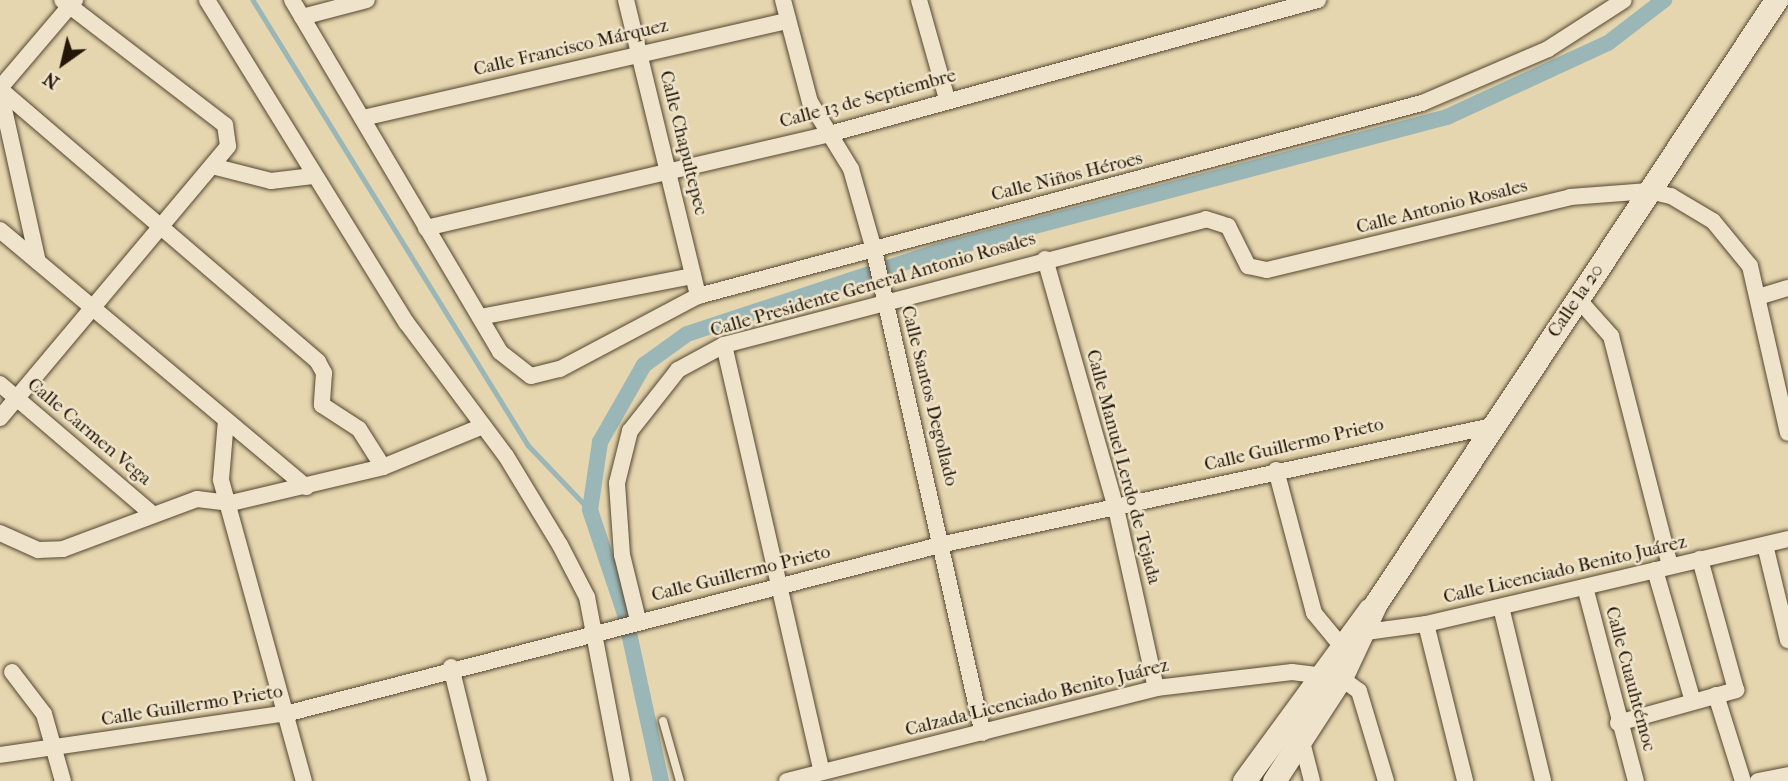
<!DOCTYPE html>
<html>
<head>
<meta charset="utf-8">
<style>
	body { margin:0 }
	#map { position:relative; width:1788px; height:781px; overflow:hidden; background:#e6d6af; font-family:"IM FELL French Canon",serif }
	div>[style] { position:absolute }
	.stream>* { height:4.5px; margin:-2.25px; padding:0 2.25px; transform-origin:2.25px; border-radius:2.25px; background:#9ab6b6 }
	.canal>* { height:16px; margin:-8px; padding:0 8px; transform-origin:8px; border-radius:8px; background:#9ab6b6 }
	.roads { filter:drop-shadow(0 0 2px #554731) drop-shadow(0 0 2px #554731) }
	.lane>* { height:8px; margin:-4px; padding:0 4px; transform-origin:4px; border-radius:4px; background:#efe4cb }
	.street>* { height:16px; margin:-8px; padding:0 8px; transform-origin:8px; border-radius:8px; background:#efe4cb }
	.secondary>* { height:23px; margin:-11.5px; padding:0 11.5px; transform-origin:11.5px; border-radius:11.5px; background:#efe4cb }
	span { translate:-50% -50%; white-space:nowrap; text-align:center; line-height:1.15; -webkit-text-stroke:5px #efe4cb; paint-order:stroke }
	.street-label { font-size:19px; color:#251707 }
	.north { position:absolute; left:28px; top:28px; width:70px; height:70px; -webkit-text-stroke:5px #efe4cb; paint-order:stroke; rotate:214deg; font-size:19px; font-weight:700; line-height:28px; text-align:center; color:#251707 }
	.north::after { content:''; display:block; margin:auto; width:24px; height:32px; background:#251707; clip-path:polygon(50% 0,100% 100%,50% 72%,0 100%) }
</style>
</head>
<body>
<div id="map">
	<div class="stream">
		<div style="left:253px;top:0;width:523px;rotate:58.28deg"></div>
		<div style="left:528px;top:445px;width:90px;rotate:46.4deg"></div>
	</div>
	<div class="canal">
		<div style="left:661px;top:781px;width:171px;rotate:-102.2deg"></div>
		<div style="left:625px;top:614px;width:110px;rotate:-108.6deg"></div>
		<div style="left:590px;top:510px;width:69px;rotate:-81.6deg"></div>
		<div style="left:600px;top:442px;width:89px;rotate:-60.3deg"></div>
		<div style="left:644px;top:365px;width:53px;rotate:-35.8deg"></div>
		<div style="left:687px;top:334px;width:262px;rotate:-18.2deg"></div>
		<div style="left:936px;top:252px;width:529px;rotate:-14.8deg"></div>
		<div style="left:1447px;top:117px;width:177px;rotate:-24.7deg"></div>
		<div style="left:1608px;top:43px;width:71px;rotate:-37.5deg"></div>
	</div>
	<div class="roads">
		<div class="lane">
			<div style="left:663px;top:721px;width:62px;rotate:74.2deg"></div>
		</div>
		<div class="street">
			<div style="left:207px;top:0;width:379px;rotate:58.3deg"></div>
			<div style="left:406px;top:322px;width:167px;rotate:53.3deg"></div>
			<div style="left:506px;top:456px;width:104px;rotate:58.8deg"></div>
			<div style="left:560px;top:545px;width:59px;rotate:62.6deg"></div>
			<div style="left:587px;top:597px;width:187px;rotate:79.2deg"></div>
			<div style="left:292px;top:0;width:409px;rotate:59.4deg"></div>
			<div style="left:500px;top:352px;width:39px;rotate:38deg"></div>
			<div style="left:531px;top:376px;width:30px;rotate:-14deg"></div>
			<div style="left:560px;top:369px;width:156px;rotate:-27.9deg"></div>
			<div style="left:698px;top:296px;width:749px;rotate:-14.93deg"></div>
			<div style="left:1422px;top:103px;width:137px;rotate:-23.2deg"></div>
			<div style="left:1548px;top:49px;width:90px;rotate:-32.8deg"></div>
			<div style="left:626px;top:0;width:305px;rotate:76.3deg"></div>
			<div style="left:783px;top:0;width:106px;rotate:75.2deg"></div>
			<div style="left:810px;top:102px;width:79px;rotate:58.5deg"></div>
			<div style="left:851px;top:169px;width:80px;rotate:74.1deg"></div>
			<div style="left:873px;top:246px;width:499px;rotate:77.3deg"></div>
			<div style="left:919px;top:0;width:103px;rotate:74.2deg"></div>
			<div style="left:302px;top:17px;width:67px;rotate:-14.7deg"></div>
			<div style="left:0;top:88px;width:116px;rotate:-49.6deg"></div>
			<div style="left:0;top:89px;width:419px;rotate:40.6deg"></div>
			<div style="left:318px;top:362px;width:13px;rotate:61deg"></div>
			<div style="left:324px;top:373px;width:32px;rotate:94deg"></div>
			<div style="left:322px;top:405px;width:44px;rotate:33deg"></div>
			<div style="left:359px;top:429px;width:45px;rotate:57.7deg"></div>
			<div style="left:0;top:91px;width:175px;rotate:77.5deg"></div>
			<div style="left:363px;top:118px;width:436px;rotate:-12.9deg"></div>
			<div style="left:212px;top:166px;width:61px;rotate:14.3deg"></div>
			<div style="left:271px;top:181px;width:42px;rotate:-6.8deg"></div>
			<div style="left:426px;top:228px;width:418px;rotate:-13.1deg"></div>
			<div style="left:833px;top:133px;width:503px;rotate:-15.34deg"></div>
			<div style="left:0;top:230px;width:400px;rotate:40deg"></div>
			<div style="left:1045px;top:259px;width:259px;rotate:74.1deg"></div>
			<div style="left:1116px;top:508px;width:184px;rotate:77.5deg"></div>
			<div style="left:1758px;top:297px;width:31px;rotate:-17deg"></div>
			<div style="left:1578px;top:299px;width:50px;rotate:48.3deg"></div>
			<div style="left:1611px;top:336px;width:237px;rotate:75.6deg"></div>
			<div style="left:480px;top:317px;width:217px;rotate:-10.9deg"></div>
			<div style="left:724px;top:345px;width:438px;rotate:77.1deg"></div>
			<div style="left:0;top:384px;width:197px;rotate:40.5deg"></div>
			<div style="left:0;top:418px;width:355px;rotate:-50deg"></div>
			<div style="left:228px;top:146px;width:21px;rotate:-98deg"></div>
			<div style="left:225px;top:125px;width:205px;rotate:-142.5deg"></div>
			<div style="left:226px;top:420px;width:60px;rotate:94.8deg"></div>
			<div style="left:221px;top:480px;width:312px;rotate:74.6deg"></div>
			<div style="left:1276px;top:470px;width:148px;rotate:75.1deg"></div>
			<div style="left:1314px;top:613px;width:53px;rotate:50.3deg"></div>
			<div style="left:0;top:533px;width:42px;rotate:24.1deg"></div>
			<div style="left:38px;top:550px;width:25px;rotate:-2deg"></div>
			<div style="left:63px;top:549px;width:143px;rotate:-20.5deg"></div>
			<div style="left:197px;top:499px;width:34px;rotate:7deg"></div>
			<div style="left:231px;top:503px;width:156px;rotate:-13.3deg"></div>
			<div style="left:383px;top:467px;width:108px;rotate:-22.3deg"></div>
			<div style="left:1765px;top:545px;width:98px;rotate:76.4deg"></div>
			<div style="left:1655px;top:570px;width:137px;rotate:73.9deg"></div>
			<div style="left:1585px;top:587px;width:201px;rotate:75.3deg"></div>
			<div style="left:1501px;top:607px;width:179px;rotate:76.4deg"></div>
			<div style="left:638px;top:620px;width:67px;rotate:-103.8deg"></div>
			<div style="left:622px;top:555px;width:72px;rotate:-94deg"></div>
			<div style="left:617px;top:483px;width:54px;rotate:-76deg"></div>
			<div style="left:630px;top:431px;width:78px;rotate:-51.8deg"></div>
			<div style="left:678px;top:370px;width:52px;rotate:-28.5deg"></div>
			<div style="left:724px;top:345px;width:498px;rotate:-14.6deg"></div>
			<div style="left:1206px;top:219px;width:23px;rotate:18deg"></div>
			<div style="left:1228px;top:226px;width:45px;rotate:63.4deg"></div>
			<div style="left:1248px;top:266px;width:19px;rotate:12deg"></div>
			<div style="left:1267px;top:270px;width:312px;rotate:-13.5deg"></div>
			<div style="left:1570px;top:197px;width:79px;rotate:-4.3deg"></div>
			<div style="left:1649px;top:191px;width:23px;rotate:13deg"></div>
			<div style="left:1671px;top:196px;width:49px;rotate:30.8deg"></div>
			<div style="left:1713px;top:221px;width:58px;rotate:50.6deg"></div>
			<div style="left:1750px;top:266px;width:171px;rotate:77.2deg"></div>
			<div style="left:1426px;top:624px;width:162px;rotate:76deg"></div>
			<div style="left:1358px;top:627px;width:9px;rotate:32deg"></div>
			<div style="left:1366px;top:632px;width:61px;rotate:-7.6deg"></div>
			<div style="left:1426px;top:624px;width:372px;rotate:-13.2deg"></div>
			<div style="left:451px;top:667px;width:117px;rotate:76.2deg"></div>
			<div style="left:12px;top:672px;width:53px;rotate:52.7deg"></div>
			<div style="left:44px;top:714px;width:70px;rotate:74.2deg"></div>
			<div style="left:1716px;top:695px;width:90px;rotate:72.6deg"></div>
			<div style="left:1618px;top:723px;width:123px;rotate:-15.6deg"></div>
			<div style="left:1736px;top:690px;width:136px;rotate:-105.4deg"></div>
			<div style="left:1302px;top:742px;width:40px;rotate:75.6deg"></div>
			<div style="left:0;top:755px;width:292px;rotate:-8.3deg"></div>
			<div style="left:289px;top:713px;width:676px;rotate:-14.47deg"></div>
			<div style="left:944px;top:544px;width:561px;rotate:-12.15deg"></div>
			<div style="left:787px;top:781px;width:381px;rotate:-14.1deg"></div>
			<div style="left:1156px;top:688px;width:137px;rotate:-6.7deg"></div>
			<div style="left:1292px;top:672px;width:49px;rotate:7deg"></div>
			<div style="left:1341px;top:678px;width:22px;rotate:36deg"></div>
			<div style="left:1359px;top:691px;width:94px;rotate:73.3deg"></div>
			<div style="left:1758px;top:781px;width:31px;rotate:-11deg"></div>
		</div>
		<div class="secondary">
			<div style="left:1244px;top:781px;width:212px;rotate:-53.8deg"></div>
			<div style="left:1274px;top:781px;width:123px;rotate:-57deg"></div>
			<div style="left:1341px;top:678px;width:83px;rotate:-65deg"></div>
			<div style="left:1376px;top:603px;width:724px;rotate:-56.44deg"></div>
		</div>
	</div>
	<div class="street-label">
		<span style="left:571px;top:48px;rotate:-13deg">Calle Francisco Márquez</span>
		<span style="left:868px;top:99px;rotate:-15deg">Calle 13 de Septiembre</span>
		<span style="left:683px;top:143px;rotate:76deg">Calle Chapultepec</span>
		<span style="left:1067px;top:177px;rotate:-14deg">Calle Niños Héroes</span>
		<span style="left:1442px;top:207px;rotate:-14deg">Calle Antonio Rosales</span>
		<span style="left:873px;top:285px;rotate:-16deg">Calle Presidente General Antonio Rosales</span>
		<span style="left:1576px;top:301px;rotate:-56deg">Calle la 20</span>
		<span style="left:929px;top:396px;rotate:76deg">Calle Santos Degollado</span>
		<span style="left:89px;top:432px;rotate:40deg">Calle Carmen Vega</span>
		<span style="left:1294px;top:445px;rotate:-13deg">Calle Guillermo Prieto</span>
		<span style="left:1123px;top:467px;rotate:75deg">Calle Manuel Lerdo de Tejada</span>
		<span style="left:1565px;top:570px;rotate:-13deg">Calle Licenciado Benito Juárez</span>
		<span style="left:741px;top:574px;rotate:-14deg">Calle Guillermo Prieto</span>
		<span style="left:1630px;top:679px;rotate:75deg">Calle Cuauhtémoc</span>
		<span style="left:1037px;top:698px;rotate:-14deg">Calzada Licenciado Benito Juárez</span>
		<span style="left:192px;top:706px;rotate:-9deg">Calle Guillermo Prieto</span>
	</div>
	<div class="north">N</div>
</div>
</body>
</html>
